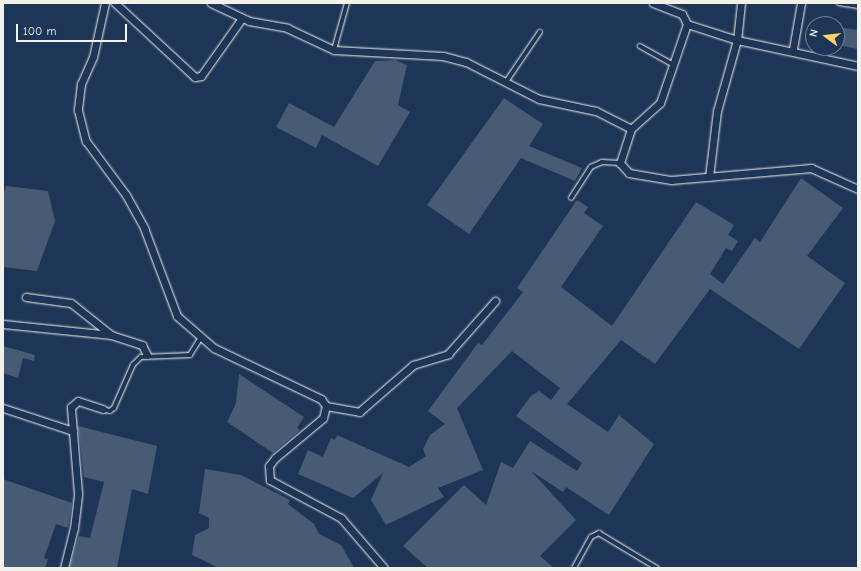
<!DOCTYPE html>
<html>
<head>
<meta charset="utf-8">
<style>
	body { margin:0 }
	#map { position:relative; width:861px; height:571px; overflow:hidden; background:#1d3557; font-family:"Comic Neue",sans-serif }
	div>[style] { position:absolute }
	.building>* { inset:0; background:#485b74 }
	.roads { filter:drop-shadow(0 0 1px #f4f1e8) drop-shadow(0 0 1px #f4f1e8) }
	.lane>* { height:3.5px; margin:-1.75px; padding:0 1.75px; transform-origin:1.75px; border-radius:1.75px; background:#1d3557 }
	.street>* { height:7px; margin:-3.5px; padding:0 3.5px; transform-origin:3.5px; border-radius:3.5px; background:#1d3557 }
	span { translate:-50% -50%; white-space:nowrap; text-align:center; line-height:1.15; -webkit-text-stroke:3.5px #1d3557; paint-order:stroke }
	.frame { position:absolute; inset:0; border:4px solid #f4f1e8; pointer-events:none }
	.north { position:absolute; left:805px; top:16px; width:40px; height:40px; box-sizing:border-box; background:#1d3557; border:1px solid #738091; border-radius:50%; rotate:285deg; font-size:11px; font-weight:700; line-height:16px; text-align:center; color:#f4f1e8 }
	.north::after { content:''; display:block; margin:auto; width:14px; height:18px; background:#ffd166; clip-path:polygon(50% 0,100% 100%,50% 72%,0 100%) }
	.scale { position:absolute; left:16px; top:24px; width:111px; height:18px; box-sizing:border-box; border:2px solid #f4f1e8; border-top:0; padding-left:5px; font-size:12px; line-height:14px; white-space:nowrap; color:#f4f1e8; -webkit-text-stroke:3px #1d3557; paint-order:stroke }
</style>
</head>
<body>
<div id="map">
	<div class="building">
		<div style="clip-path:polygon(810px 22px,813px 23px,813px 42px,807px 41px)"></div>
		<div style="clip-path:polygon(837px 27px,858px 30px,858px 49px,837px 45px)"></div>
		<div style="clip-path:polygon(395px 60px,407px 65px,398px 105px,410px 112px,378px 166px,322px 135px,316px 148px,276px 127px,289px 103px,334px 127px,375px 61px)"></div>
		<div style="clip-path:polygon(504px 98px,543px 124px,529px 146px,582px 168px,575px 181px,521px 158px,469px 234px,427px 205px)"></div>
		<div style="clip-path:polygon(801px 178px,843px 208px,807px 256px,845px 283px,799px 349px,710px 289px,655px 364px,621px 340px,567px 404px,608px 432px,619px 415px,654px 444px,609px 515px,566px 487px,563px 492px,531px 471px,576px 520px,540px 556px,554px 568px,428px 568px,403px 546px,464px 485px,486px 505px,501px 462px,513px 468px,530px 441px,577px 471px,582px 463px,516px 416px,531px 396px,539px 391px,551px 400px,560px 388px,512px 351px,457px 408px,483px 470px,438px 488px,444px 497px,386px 525px,371px 500px,383px 473px,353px 498px,298px 474px,308px 450px,323px 457px,331px 438px,335px 440px,337px 435px,409px 467px,426px 456px,423px 449px,430px 435px,445px 424px,428px 411px,478px 343px,482px 345px,523px 292px,517px 288px,577px 200px,588px 207px,584px 213px,603px 226px,561px 287px,612px 326px,696px 202px,734px 225px,728px 235px,738px 241px,732px 251px,726px 248px,710px 274px,723px 284px,755px 238px,760px 242px)"></div>
		<div style="clip-path:polygon(6px 186px,48px 191px,55px 221px,37px 271px,3px 267px,3px 195px)"></div>
		<div style="clip-path:polygon(3px 346px,35px 355px,34px 361px,23px 358px,18px 378px,3px 373px)"></div>
		<div style="clip-path:polygon(239px 374px,304px 417px,297px 428px,300px 430px,273px 453px,227px 422px,236px 403px)"></div>
		<div style="clip-path:polygon(78px 426px,157px 446px,148px 494px,132px 489px,117px 568px,69px 568px,79px 536px,90px 538px,104px 482px,84px 477px)"></div>
		<div style="clip-path:polygon(205px 469px,241px 475px,290px 500px,288px 504px,314px 524px,319px 534px,341px 545px,354px 568px,219px 568px,192px 555px,195px 535px,209px 528px,209px 518px,199px 513px)"></div>
		<div style="clip-path:polygon(3px 479px,72px 503px,68px 528px,56px 524px,44px 558px,48px 559px,45px 568px,3px 568px)"></div>
	</div>
	<div class="roads">
		<div class="lane">
			<div style="left:839px;top:3px;width:19px;rotate:9deg"></div>
			<div style="left:640px;top:46px;width:38px;rotate:29deg"></div>
			<div style="left:334px;top:50px;width:49px;rotate:-74.5deg"></div>
			<div style="left:506px;top:82px;width:60px;rotate:-55.8deg"></div>
			<div style="left:571px;top:198px;width:37px;rotate:-57deg"></div>
			<div style="left:591px;top:167px;width:12px;rotate:-24deg"></div>
			<div style="left:602px;top:162px;width:18px;rotate:3deg"></div>
			<div style="left:103px;top:409px;width:7px;rotate:16deg"></div>
			<div style="left:110px;top:411px;width:5px;rotate:-37deg"></div>
			<div style="left:114px;top:408px;width:47px;rotate:-66.2deg"></div>
			<div style="left:133px;top:365px;width:11px;rotate:-45deg"></div>
			<div style="left:141px;top:357px;width:49px;rotate:-2.3deg"></div>
			<div style="left:190px;top:355px;width:19px;rotate:-58deg"></div>
			<div style="left:574px;top:568px;width:35px;rotate:-61deg"></div>
			<div style="left:591px;top:537px;width:9px;rotate:-27deg"></div>
			<div style="left:599px;top:533px;width:68px;rotate:31.1deg"></div>
		</div>
		<div class="street">
			<div style="left:105px;top:3px;width:55px;rotate:102.5deg"></div>
			<div style="left:93px;top:57px;width:30px;rotate:114deg"></div>
			<div style="left:81px;top:84px;width:26px;rotate:97deg"></div>
			<div style="left:78px;top:110px;width:32px;rotate:76deg"></div>
			<div style="left:86px;top:141px;width:67px;rotate:53.5deg"></div>
			<div style="left:126px;top:195px;width:38px;rotate:61deg"></div>
			<div style="left:144px;top:228px;width:94px;rotate:69.4deg"></div>
			<div style="left:177px;top:316px;width:49px;rotate:40.9deg"></div>
			<div style="left:214px;top:348px;width:119px;rotate:25.5deg"></div>
			<div style="left:321px;top:399px;width:9px;rotate:54deg"></div>
			<div style="left:326px;top:406px;width:12px;rotate:104deg"></div>
			<div style="left:323px;top:418px;width:62px;rotate:140.2deg"></div>
			<div style="left:275px;top:458px;width:10px;rotate:127deg"></div>
			<div style="left:269px;top:466px;width:14px;rotate:86deg"></div>
			<div style="left:270px;top:480px;width:81px;rotate:28.2deg"></div>
			<div style="left:341px;top:518px;width:66px;rotate:49.3deg"></div>
			<div style="left:115px;top:3px;width:109px;rotate:42.8deg"></div>
			<div style="left:195px;top:77px;width:6px;rotate:-9deg"></div>
			<div style="left:201px;top:76px;width:71px;rotate:-54.7deg"></div>
			<div style="left:211px;top:3px;width:42px;rotate:25.3deg"></div>
			<div style="left:249px;top:21px;width:39px;rotate:10deg"></div>
			<div style="left:287px;top:28px;width:52px;rotate:25.1deg"></div>
			<div style="left:334px;top:50px;width:109px;rotate:3.2deg"></div>
			<div style="left:443px;top:56px;width:24px;rotate:15deg"></div>
			<div style="left:466px;top:62px;width:82px;rotate:26.9deg"></div>
			<div style="left:539px;top:99px;width:58px;rotate:11.9deg"></div>
			<div style="left:596px;top:111px;width:39px;rotate:27deg"></div>
			<div style="left:631px;top:129px;width:36px;rotate:108deg"></div>
			<div style="left:620px;top:163px;width:13px;rotate:48deg"></div>
			<div style="left:629px;top:173px;width:43px;rotate:9.5deg"></div>
			<div style="left:671px;top:180px;width:141px;rotate:-4.9deg"></div>
			<div style="left:811px;top:168px;width:51px;rotate:24.1deg"></div>
			<div style="left:653px;top:3px;width:31px;rotate:21deg"></div>
			<div style="left:682px;top:14px;width:11px;rotate:63deg"></div>
			<div style="left:741px;top:3px;width:37px;rotate:96deg"></div>
			<div style="left:737px;top:40px;width:124px;rotate:12.1deg"></div>
			<div style="left:793px;top:49px;width:47px;rotate:-80.1deg"></div>
			<div style="left:631px;top:129px;width:39px;rotate:-42deg"></div>
			<div style="left:660px;top:103px;width:83px;rotate:-71.1deg"></div>
			<div style="left:687px;top:24px;width:52px;rotate:17.7deg"></div>
			<div style="left:737px;top:40px;width:74px;rotate:105.7deg"></div>
			<div style="left:717px;top:111px;width:66px;rotate:96.9deg"></div>
			<div style="left:26px;top:297px;width:45px;rotate:7.6deg"></div>
			<div style="left:71px;top:303px;width:50px;rotate:38.5deg"></div>
			<div style="left:3px;top:324px;width:109px;rotate:5.8deg"></div>
			<div style="left:111px;top:335px;width:33px;rotate:18deg"></div>
			<div style="left:142px;top:345px;width:11px;rotate:63deg"></div>
			<div style="left:326px;top:406px;width:34px;rotate:10deg"></div>
			<div style="left:359px;top:412px;width:72px;rotate:-41deg"></div>
			<div style="left:413px;top:365px;width:37px;rotate:-17deg"></div>
			<div style="left:448px;top:354px;width:71px;rotate:-48.4deg"></div>
			<div style="left:3px;top:408px;width:74px;rotate:18.2deg"></div>
			<div style="left:64px;top:568px;width:41px;rotate:-76deg"></div>
			<div style="left:74px;top:528px;width:35px;rotate:-83deg"></div>
			<div style="left:78px;top:493px;width:86px;rotate:-94.7deg"></div>
			<div style="left:71px;top:407px;width:9px;rotate:-41deg"></div>
			<div style="left:78px;top:401px;width:26px;rotate:18deg"></div>
		</div>
	</div>
	<div class="frame"></div>
	<div class="north">N</div>
	<div class="scale">100 m</div>
</div>
</body>
</html>
